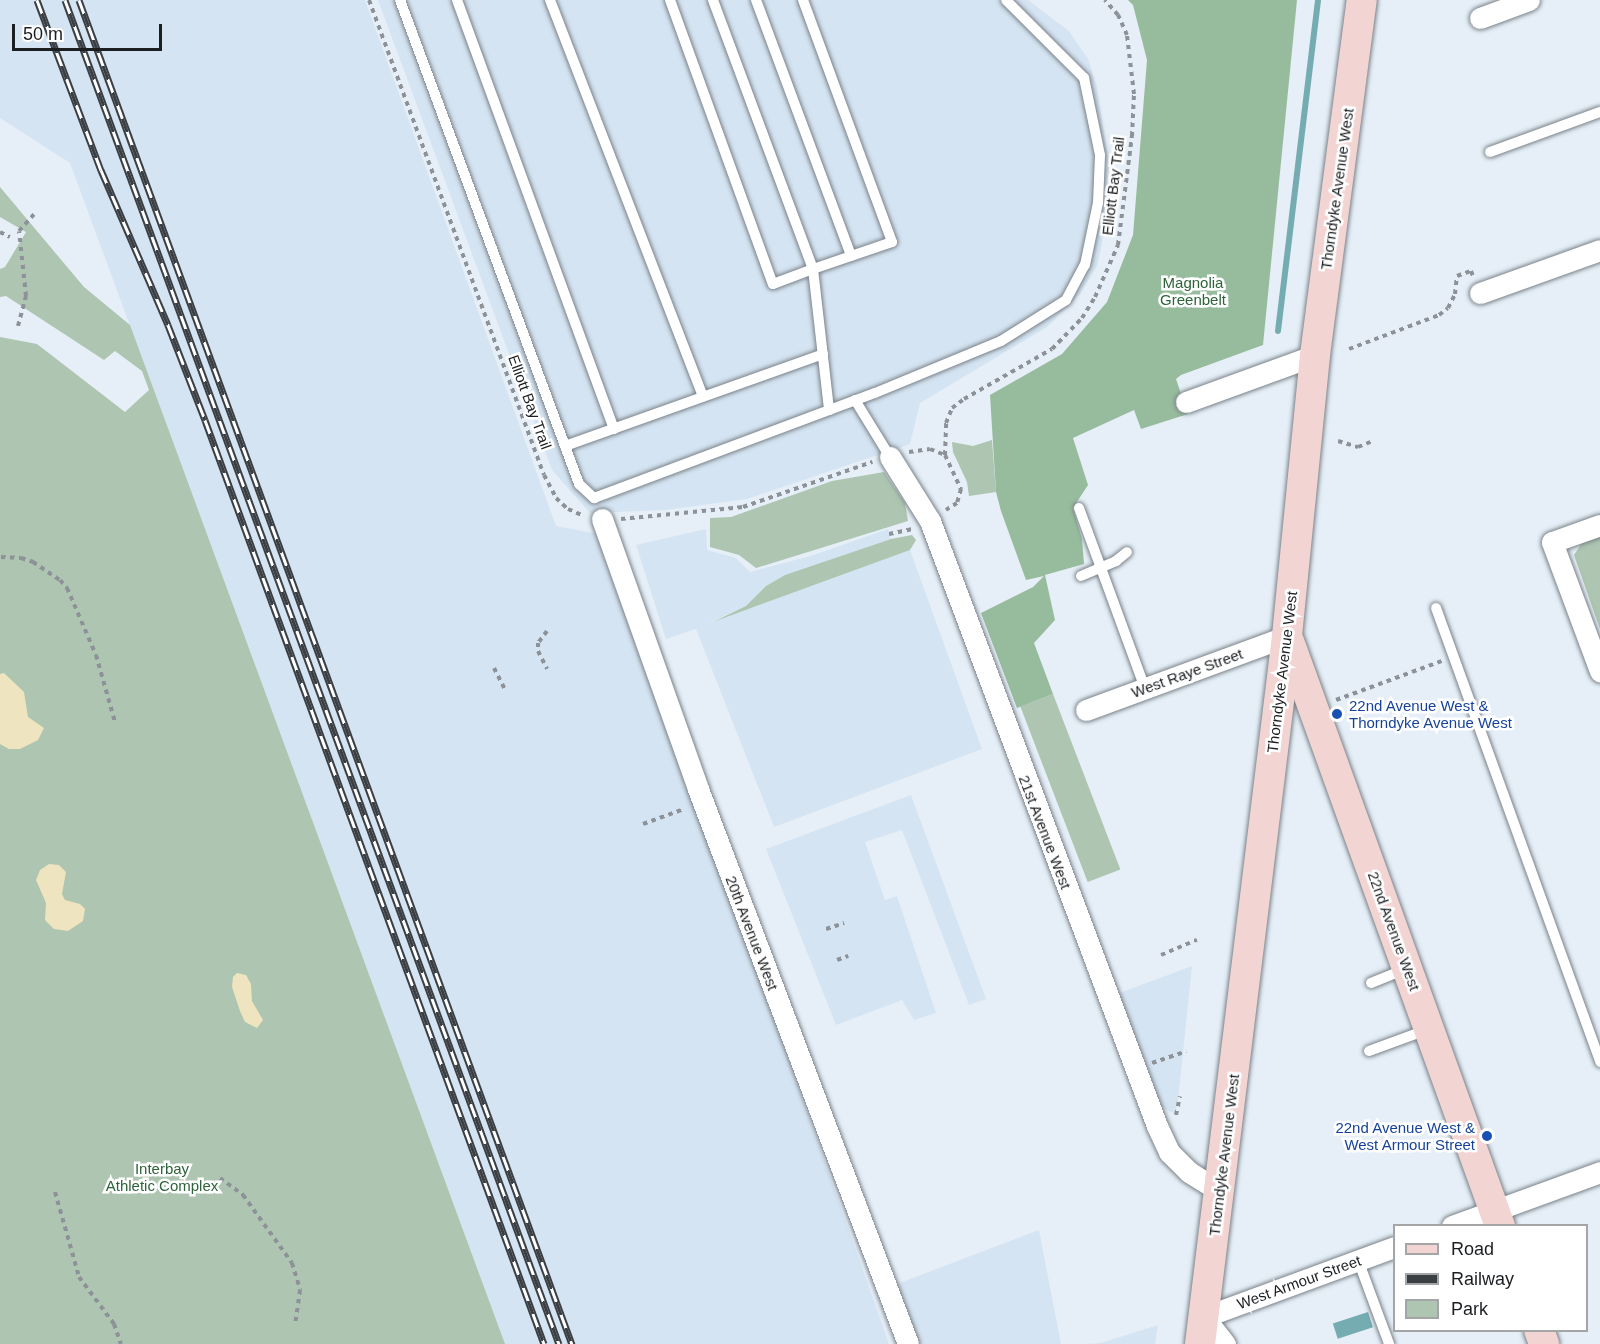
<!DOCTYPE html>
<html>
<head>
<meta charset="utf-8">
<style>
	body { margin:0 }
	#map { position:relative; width:1600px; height:1344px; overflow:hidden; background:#e6eff7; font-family:Arial,sans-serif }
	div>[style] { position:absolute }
	.built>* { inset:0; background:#d5e4f2 }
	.green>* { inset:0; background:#adc5b1; transform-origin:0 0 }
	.forest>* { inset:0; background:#97bc9d }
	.sand>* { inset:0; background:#eee4bf }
	.water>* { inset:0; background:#74acb1; transform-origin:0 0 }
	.stream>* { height:6px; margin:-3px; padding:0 3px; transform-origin:3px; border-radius:3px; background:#74acb1 }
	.path>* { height:4px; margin-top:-2px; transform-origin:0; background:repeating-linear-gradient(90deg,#8c9298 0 4.5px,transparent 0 9px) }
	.roads { filter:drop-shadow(0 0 2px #7a8289) drop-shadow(0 0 2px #7a8289) }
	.lane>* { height:10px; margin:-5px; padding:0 5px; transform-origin:5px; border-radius:5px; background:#fff }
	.street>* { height:21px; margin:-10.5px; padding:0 10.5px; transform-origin:10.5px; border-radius:10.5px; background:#fff }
	.secondary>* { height:30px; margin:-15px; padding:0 15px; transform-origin:15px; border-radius:15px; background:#f2d4d3 }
	.rail>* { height:7px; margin-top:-3.5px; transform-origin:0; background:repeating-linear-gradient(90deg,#fff 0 14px,#3b3f43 0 28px); box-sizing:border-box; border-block:2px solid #3b3f43 }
	.dots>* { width:16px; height:16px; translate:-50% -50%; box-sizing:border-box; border:3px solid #fff; border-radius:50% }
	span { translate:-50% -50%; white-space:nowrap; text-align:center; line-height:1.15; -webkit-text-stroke:5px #fff; paint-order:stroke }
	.street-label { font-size:15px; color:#1c1f22 }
	.park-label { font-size:15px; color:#2c6339 }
	.transit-label { font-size:15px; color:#164399 }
	.left { translate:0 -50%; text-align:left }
	.right { translate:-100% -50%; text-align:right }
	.legend { position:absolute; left:1393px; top:1224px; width:195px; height:108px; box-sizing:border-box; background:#fff; border:2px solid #a4a5a7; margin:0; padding:8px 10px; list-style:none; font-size:18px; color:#1c1f22 }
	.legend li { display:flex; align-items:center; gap:12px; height:30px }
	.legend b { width:30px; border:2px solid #a4a5a7 }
	.scale { position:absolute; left:12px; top:24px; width:150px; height:27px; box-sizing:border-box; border:3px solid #1c1f22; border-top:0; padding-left:8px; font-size:18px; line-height:21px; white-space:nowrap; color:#1c1f22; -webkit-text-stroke:4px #fff; paint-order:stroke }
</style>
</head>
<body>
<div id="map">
	<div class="built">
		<div style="clip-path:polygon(0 0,365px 0,556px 526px,604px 535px,889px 1344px,505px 1344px,70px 163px,0 118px)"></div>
		<div style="clip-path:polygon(378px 0,1028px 0,1069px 31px,1088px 59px,1097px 87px,1109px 165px,1102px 244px,1097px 266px,1080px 294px,1047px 327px,920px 403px,910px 444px,747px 499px,665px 510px,590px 513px,552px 470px)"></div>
		<div style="clip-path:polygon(706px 529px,707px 550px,736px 558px,750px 572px,814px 555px,888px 529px,891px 539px,785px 575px,766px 586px,746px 606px,707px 624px,910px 550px,982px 749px,774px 827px,696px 629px,666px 639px,636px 545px)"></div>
		<div style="clip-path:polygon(911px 795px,986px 999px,969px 1005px,902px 830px,865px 842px,885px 900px,897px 896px,936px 1013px,914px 1020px,902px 1000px,836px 1025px,766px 849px)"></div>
		<div style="clip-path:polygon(1192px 966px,1178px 1101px,1175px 1114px,1163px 1108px,1151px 1085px,1117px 994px)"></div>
		<div style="clip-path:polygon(1039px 1230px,1061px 1344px,919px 1344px,897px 1284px)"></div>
		<div style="clip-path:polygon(1158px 1325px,1155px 1344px,1085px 1344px,1101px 1343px)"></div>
	</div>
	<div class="green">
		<div style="clip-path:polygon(0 187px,84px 287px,130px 325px,505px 1344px,0 1344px,0 337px,37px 344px,125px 412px,149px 390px,142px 371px,115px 351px,104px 360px,6px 296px,0 297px,0 269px,5px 267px,26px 232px,0 217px)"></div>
		<div style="clip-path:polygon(992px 440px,996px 492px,969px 496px,967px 482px,953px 452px,952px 442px,973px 446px)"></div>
		<div style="clip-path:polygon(884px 472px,905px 503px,908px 521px,756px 568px,739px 555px,710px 547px,710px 518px,731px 517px,832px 481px)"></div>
		<div style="clip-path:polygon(1600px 534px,1600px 629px,1574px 555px,1583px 541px)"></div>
		<div style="clip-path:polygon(912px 535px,916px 540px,910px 550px,713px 622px,746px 606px,766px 586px,785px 575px,891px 539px)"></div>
		<div style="left:1053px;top:694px;width:188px;height:35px;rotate:69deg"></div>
	</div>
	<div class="forest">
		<div style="clip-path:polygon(1128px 0,1297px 0,1263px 345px,1181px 375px,1176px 379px,1188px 414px,1141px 429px,1134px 410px,1073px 438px,1088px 485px,1073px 508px,1082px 539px,1084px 564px,1045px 575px,1055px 620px,1034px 643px,1053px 694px,1017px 708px,981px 613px,1033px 587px,1044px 576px,1026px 580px,1001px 511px,996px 492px,990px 395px,1062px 354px,1107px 302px,1133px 235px,1147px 60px,1133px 5px)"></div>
	</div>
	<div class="sand">
		<div style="clip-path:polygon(4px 673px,24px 692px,28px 717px,44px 728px,38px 740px,20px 749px,9px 749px,0 744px,0 674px)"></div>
		<div style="clip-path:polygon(49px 864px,59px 865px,66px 872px,62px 894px,65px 900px,80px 904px,85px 909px,83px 921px,68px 931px,54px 929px,45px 920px,46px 903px,36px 880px,40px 870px)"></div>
		<div style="clip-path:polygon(237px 973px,246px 975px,251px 984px,252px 1001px,263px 1020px,257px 1028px,245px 1022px,240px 1011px,232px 987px,233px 977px)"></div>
	</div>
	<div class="water">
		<div style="left:1368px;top:1312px;width:16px;height:37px;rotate:72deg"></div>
	</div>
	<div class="stream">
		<div style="left:1278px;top:331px;width:333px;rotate:-83.1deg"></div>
	</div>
	<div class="path">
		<div style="left:369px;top:0;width:506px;rotate:69.78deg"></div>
		<div style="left:544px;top:475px;width:26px;rotate:62deg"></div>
		<div style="left:556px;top:498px;width:16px;rotate:43deg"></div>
		<div style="left:568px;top:509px;width:17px;rotate:24deg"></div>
		<div style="left:0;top:232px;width:11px;rotate:27deg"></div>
		<div style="left:18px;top:326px;width:31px;rotate:-75deg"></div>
		<div style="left:26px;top:296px;width:65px;rotate:-96.1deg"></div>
		<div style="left:19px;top:231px;width:25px;rotate:-48deg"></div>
		<div style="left:1349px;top:349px;width:96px;rotate:-20.7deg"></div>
		<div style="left:1439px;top:315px;width:11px;rotate:-38deg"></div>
		<div style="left:1448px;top:308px;width:16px;rotate:-63deg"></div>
		<div style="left:1455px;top:294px;width:18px;rotate:-84deg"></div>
		<div style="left:1457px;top:276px;width:15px;rotate:-20deg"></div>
		<div style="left:1471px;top:271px;width:5px;rotate:68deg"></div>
		<div style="left:1338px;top:441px;width:21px;rotate:17deg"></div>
		<div style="left:1358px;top:447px;width:16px;rotate:-22deg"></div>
		<div style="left:909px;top:452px;width:21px;rotate:-8deg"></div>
		<div style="left:930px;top:449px;width:16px;rotate:22deg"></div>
		<div style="left:945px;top:455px;width:32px;rotate:-88deg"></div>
		<div style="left:946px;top:423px;width:16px;rotate:-68deg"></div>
		<div style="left:952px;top:408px;width:15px;rotate:-37deg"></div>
		<div style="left:964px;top:399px;width:101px;rotate:-29.6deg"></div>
		<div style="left:1052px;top:349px;width:43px;rotate:-45.9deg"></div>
		<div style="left:1082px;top:318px;width:25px;rotate:-58deg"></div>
		<div style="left:1095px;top:297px;width:57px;rotate:-66.1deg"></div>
		<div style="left:1118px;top:245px;width:110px;rotate:-82.7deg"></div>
		<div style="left:1132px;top:136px;width:42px;rotate:-87.3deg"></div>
		<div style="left:1134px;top:94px;width:59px;rotate:-96.8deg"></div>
		<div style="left:1127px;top:35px;width:22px;rotate:-114deg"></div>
		<div style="left:1118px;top:15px;width:20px;rotate:-131deg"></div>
		<div style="left:945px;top:455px;width:38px;rotate:65deg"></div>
		<div style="left:961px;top:489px;width:15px;rotate:106deg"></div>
		<div style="left:957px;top:503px;width:13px;rotate:148deg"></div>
		<div style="left:621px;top:519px;width:123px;rotate:-5.6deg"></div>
		<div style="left:743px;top:507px;width:137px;rotate:-19.2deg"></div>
		<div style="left:889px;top:534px;width:24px;rotate:-12deg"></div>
		<div style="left:1px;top:557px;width:20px;rotate:3deg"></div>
		<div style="left:21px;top:558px;width:13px;rotate:18deg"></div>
		<div style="left:33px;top:562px;width:32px;rotate:34deg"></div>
		<div style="left:60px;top:580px;width:11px;rotate:49deg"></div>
		<div style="left:67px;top:588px;width:73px;rotate:66.6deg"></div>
		<div style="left:96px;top:655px;width:70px;rotate:74.2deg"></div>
		<div style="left:547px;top:631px;width:15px;rotate:127deg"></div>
		<div style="left:538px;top:643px;width:8px;rotate:90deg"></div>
		<div style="left:538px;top:651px;width:20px;rotate:63deg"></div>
		<div style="left:494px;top:668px;width:25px;rotate:63deg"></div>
		<div style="left:1336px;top:700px;width:113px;rotate:-20.2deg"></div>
		<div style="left:643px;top:824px;width:44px;rotate:-20.1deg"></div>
		<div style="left:826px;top:929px;width:19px;rotate:-18deg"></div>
		<div style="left:1161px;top:955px;width:39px;rotate:-23deg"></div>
		<div style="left:837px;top:960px;width:12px;rotate:-20deg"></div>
		<div style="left:1152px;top:1063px;width:36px;rotate:-19deg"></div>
		<div style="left:1176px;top:1115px;width:19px;rotate:-78deg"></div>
		<div style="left:220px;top:1178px;width:29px;rotate:36deg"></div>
		<div style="left:243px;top:1195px;width:84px;rotate:54.2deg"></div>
		<div style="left:292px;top:1263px;width:28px;rotate:73deg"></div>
		<div style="left:300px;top:1290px;width:34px;rotate:98deg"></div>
		<div style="left:55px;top:1192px;width:88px;rotate:74.2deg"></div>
		<div style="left:79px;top:1277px;width:59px;rotate:53.3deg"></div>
		<div style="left:114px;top:1324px;width:21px;rotate:71deg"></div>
	</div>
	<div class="roads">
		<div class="lane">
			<div style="left:400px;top:0;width:516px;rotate:69.7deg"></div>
			<div style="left:579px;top:484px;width:21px;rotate:43deg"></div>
			<div style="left:594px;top:498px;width:300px;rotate:-20.5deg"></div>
			<div style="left:875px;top:393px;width:136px;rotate:-22.4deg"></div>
			<div style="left:1001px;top:341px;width:77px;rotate:-32.2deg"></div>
			<div style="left:1066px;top:300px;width:40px;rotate:-62deg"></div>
			<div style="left:1085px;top:265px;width:63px;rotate:-78.2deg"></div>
			<div style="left:1098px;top:203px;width:48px;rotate:-87.6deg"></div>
			<div style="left:1100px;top:155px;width:79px;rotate:-101.7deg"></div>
			<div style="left:1084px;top:78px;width:110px;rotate:-135deg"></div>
			<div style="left:457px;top:0;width:457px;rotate:69.9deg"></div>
			<div style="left:550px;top:0;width:425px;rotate:68.9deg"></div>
			<div style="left:670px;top:0;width:302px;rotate:70.1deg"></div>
			<div style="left:773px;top:284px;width:43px;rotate:-20.6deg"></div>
			<div style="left:813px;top:269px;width:287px;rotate:-110.4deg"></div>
			<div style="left:756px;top:0;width:273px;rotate:69.6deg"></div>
			<div style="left:803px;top:0;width:258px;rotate:69.8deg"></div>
			<div style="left:892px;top:242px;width:83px;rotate:161.1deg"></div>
			<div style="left:813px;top:269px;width:142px;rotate:83.5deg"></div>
			<div style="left:1490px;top:152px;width:117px;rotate:-20deg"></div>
			<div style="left:855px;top:400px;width:67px;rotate:58.4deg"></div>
			<div style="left:565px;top:446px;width:274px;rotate:-19.6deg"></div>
			<div style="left:1079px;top:508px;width:192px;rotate:69.9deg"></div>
			<div style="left:1081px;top:576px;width:38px;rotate:-23deg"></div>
			<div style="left:1116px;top:561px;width:14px;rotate:-39deg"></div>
			<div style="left:1436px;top:608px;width:483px;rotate:70.1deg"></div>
			<div style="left:1371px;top:983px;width:35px;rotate:-22deg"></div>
			<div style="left:1369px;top:1051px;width:61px;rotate:-20.2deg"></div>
			<div style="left:1358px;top:1260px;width:90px;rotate:69.7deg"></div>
		</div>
		<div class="street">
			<div style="left:1480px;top:18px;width:52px;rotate:-20.2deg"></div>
			<div style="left:1480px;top:293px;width:127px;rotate:-19.7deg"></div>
			<div style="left:1186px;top:402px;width:137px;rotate:-20deg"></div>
			<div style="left:890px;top:457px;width:75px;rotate:58deg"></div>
			<div style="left:930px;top:521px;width:646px;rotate:69.43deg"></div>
			<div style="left:1157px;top:1126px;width:29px;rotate:65deg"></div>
			<div style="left:1169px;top:1152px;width:28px;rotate:45deg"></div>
			<div style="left:1189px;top:1172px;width:36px;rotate:32deg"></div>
			<div style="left:602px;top:519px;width:287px;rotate:70.4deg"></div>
			<div style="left:698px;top:789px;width:593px;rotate:69.27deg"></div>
			<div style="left:1600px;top:525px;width:51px;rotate:160.5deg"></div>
			<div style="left:1552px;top:542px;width:138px;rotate:69.6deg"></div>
			<div style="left:1086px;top:710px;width:214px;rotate:-20.2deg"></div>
			<div style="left:1452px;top:1226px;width:158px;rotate:-20deg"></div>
			<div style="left:1225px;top:1344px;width:34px;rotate:-128deg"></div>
			<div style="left:1204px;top:1317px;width:202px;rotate:-20.2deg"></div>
		</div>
		<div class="secondary">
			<div style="left:1289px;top:641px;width:622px;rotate:70.17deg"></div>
			<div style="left:1539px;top:1330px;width:15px;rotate:70deg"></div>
			<div style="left:1200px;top:1344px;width:713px;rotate:-82.99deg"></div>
			<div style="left:1287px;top:636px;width:282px;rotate:-84.3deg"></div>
			<div style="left:1315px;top:355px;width:358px;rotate:-82.5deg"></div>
		</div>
	</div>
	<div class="rail">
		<div style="left:37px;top:0;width:182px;rotate:69.4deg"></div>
		<div style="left:101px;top:170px;width:169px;rotate:66.6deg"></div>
		<div style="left:168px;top:325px;width:102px;rotate:68.7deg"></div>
		<div style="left:205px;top:420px;width:984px;rotate:69.85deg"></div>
		<div style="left:65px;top:0;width:1432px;rotate:69.82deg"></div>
		<div style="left:79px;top:0;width:1432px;rotate:69.86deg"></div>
	</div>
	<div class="dots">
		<div style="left:1337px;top:714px;background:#1a4fb4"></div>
		<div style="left:1487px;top:1136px;background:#1a4fb4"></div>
	</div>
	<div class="street-label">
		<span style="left:1113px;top:186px;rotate:-83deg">Elliott Bay Trail</span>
		<span style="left:1337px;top:189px;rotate:-82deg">Thorndyke Avenue West</span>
		<span style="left:530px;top:402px;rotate:70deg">Elliott Bay Trail</span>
		<span style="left:1282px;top:672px;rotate:-83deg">Thorndyke Avenue West</span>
		<span style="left:1187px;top:673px;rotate:-20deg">West Raye Street</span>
		<span style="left:1045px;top:832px;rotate:69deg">21st Avenue West</span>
		<span style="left:1394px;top:931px;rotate:70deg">22nd Avenue West</span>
		<span style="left:752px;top:933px;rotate:69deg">20th Avenue West</span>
		<span style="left:1224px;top:1155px;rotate:-83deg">Thorndyke Avenue West</span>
		<span style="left:1299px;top:1282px;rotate:-20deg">West Armour Street</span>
	</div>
	<div class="park-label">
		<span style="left:1193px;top:291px">Magnolia<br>Greenbelt</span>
		<span style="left:162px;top:1177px">Interbay<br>Athletic Complex</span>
	</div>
	<div class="transit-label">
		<span class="left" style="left:1349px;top:714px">22nd Avenue West &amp;<br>Thorndyke Avenue West</span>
		<span class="right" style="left:1475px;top:1136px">22nd Avenue West &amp;<br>West Armour Street</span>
	</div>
	<ul class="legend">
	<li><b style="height:8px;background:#f2d4d3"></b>Road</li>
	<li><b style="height:8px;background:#3b3f43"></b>Railway</li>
	<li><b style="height:16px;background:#adc5b1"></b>Park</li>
	</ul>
	<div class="scale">50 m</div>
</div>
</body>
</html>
